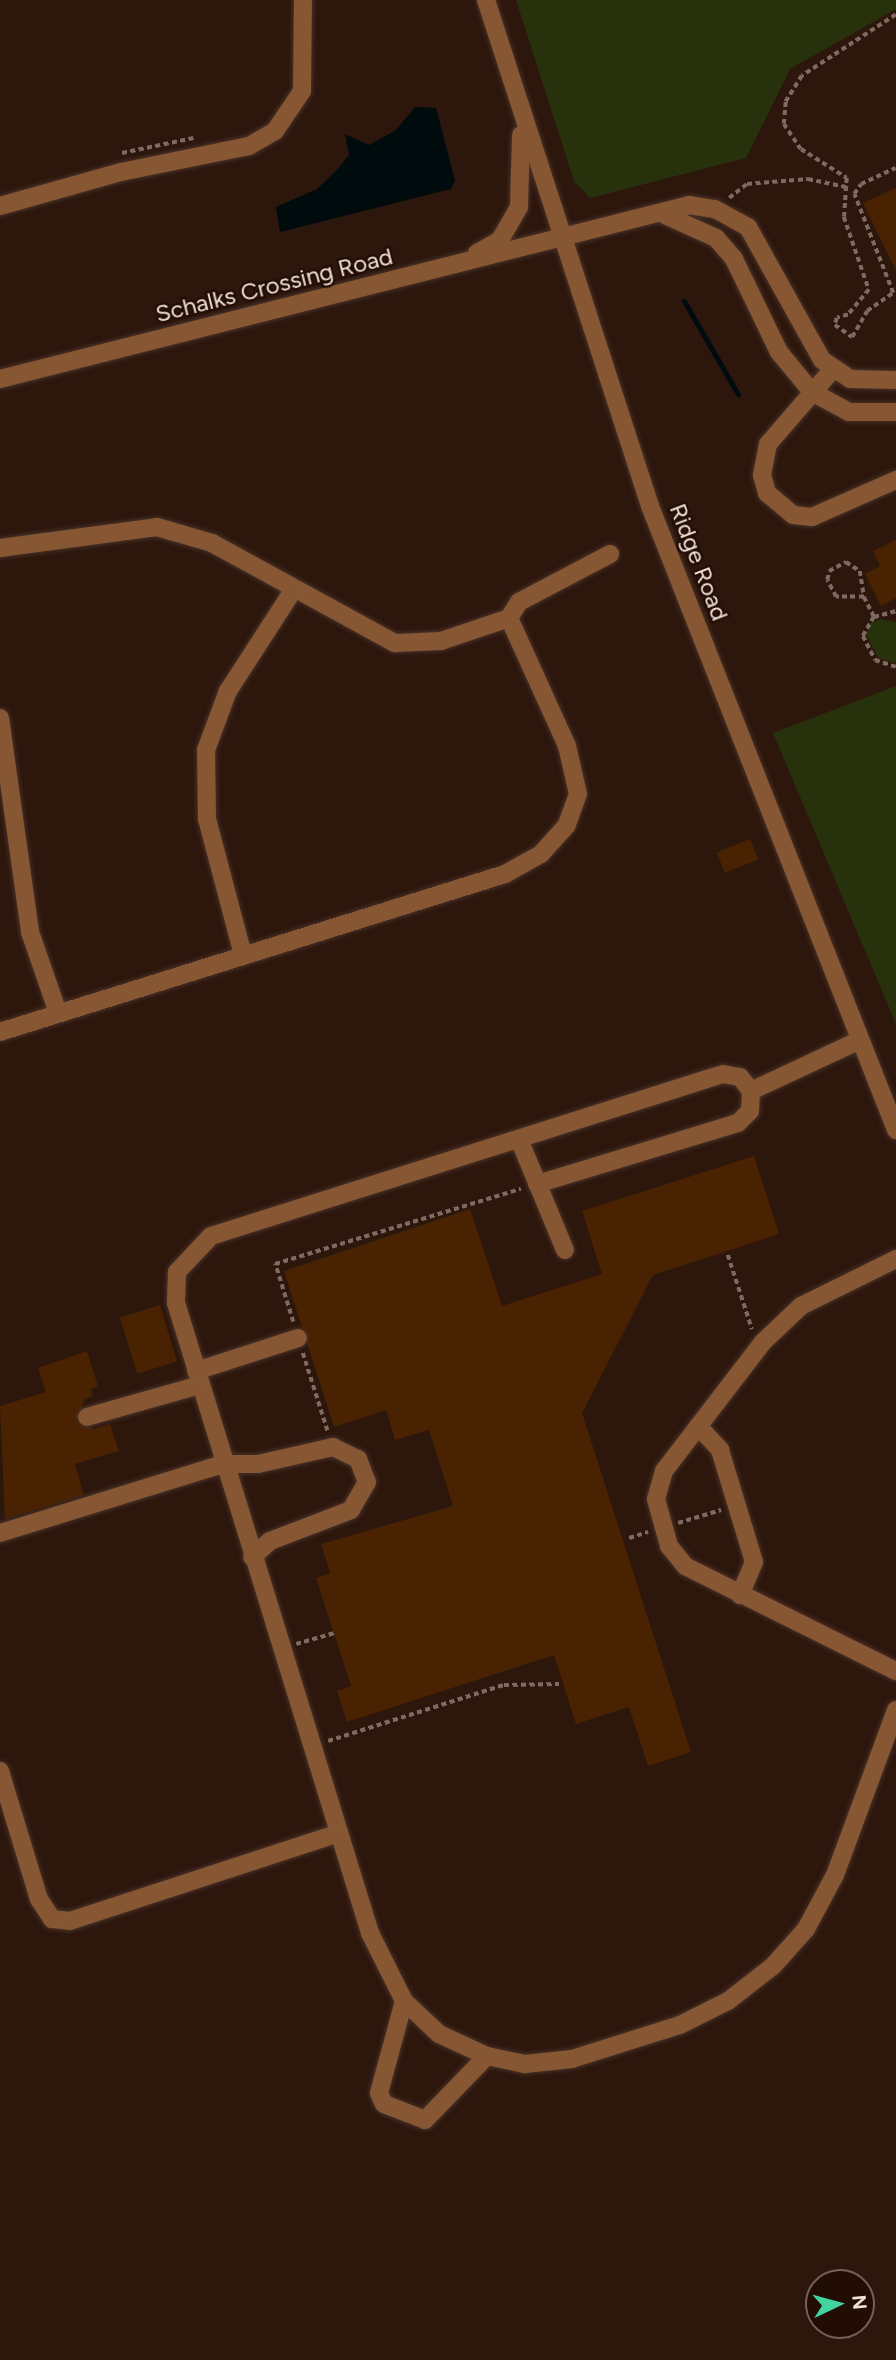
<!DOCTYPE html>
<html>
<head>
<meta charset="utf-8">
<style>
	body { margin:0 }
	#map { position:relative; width:896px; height:2360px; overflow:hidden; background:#2d160c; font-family:Figtree,sans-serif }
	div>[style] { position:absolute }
	.green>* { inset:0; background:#27320d }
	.water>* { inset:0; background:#000b0d }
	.stream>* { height:5px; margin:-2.5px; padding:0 2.5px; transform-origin:2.5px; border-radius:2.5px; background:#000b0d }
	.building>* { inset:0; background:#492201; transform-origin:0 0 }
	.path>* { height:3.5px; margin-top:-1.75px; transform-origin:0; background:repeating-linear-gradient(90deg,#7f6a61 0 5px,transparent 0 8.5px) }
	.roads { filter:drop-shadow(0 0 2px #483229) drop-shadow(0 0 2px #483229) }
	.minor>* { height:18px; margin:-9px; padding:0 9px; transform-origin:9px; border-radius:9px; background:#875733 }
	span { translate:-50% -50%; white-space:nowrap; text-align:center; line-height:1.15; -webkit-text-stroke:5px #220d05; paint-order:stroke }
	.street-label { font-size:24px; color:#f0dfd8 }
	.north { position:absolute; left:805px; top:2269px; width:70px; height:70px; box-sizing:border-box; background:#220d05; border:2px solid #746159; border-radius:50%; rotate:85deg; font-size:19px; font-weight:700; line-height:28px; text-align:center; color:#f0dfd8 }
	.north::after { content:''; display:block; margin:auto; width:24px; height:32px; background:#42d4a0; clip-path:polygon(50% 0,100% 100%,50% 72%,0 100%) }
</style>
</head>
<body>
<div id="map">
	<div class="green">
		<div style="clip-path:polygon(516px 0,896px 0,896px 9px,790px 69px,746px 158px,590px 198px,574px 181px)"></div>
		<div style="clip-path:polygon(881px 619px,896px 622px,896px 663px,879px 659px,866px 635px,870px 623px)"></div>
		<div style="clip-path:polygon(896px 686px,896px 1024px,773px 733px)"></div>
	</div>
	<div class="water">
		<div style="clip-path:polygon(415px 107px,436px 108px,455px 180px,451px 189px,280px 232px,276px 207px,317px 189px,337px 170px,349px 155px,345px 134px,369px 145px,396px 130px)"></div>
	</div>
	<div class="stream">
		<div style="left:684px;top:301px;width:108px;rotate:59.9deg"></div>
	</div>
	<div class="building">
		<div style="clip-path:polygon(896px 188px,896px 271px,863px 203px)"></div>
		<div style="clip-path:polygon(896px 540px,896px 598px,881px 606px,865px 574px,880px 566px,873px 551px)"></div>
		<div style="left:750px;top:839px;width:22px;height:36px;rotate:68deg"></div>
		<div style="clip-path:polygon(754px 1156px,779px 1234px,653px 1275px,582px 1413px,691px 1752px,648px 1766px,629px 1707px,576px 1724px,554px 1655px,347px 1722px,337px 1691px,351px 1686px,316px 1578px,330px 1573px,321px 1544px,453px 1506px,429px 1430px,395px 1440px,386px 1410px,334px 1427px,284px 1271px,470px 1209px,502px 1306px,602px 1274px,582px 1211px)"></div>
		<div style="left:160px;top:1305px;width:59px;height:42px;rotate:73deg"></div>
		<div style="clip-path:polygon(87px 1351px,98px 1386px,91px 1389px,93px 1396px,85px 1399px,76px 1421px,94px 1429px,110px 1424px,119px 1451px,75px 1464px,84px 1495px,5px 1519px,0 1406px,46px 1392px,38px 1368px)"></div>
	</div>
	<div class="path">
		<div style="left:896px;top:15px;width:112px;rotate:147deg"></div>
		<div style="left:802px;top:76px;width:31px;rotate:122deg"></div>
		<div style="left:786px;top:102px;width:22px;rotate:95deg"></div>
		<div style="left:784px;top:124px;width:30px;rotate:56deg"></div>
		<div style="left:801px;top:149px;width:54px;rotate:32.2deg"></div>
		<div style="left:847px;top:178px;width:39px;rotate:94deg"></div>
		<div style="left:844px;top:217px;width:77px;rotate:71.1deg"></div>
		<div style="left:869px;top:290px;width:33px;rotate:130deg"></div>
		<div style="left:848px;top:315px;width:11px;rotate:165deg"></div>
		<div style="left:837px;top:318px;width:7px;rotate:106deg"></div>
		<div style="left:835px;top:325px;width:21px;rotate:35deg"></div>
		<div style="left:852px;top:337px;width:30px;rotate:-60deg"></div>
		<div style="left:867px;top:311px;width:32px;rotate:-35deg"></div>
		<div style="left:893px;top:293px;width:106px;rotate:-111.5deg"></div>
		<div style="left:854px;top:194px;width:12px;rotate:-55deg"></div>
		<div style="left:861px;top:184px;width:38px;rotate:-25deg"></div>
		<div style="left:122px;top:153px;width:73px;rotate:-11.9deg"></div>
		<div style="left:729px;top:198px;width:23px;rotate:-38deg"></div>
		<div style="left:747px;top:184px;width:61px;rotate:-4.7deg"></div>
		<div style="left:808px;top:179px;width:40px;rotate:12deg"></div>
		<div style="left:846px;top:562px;width:17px;rotate:33deg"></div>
		<div style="left:860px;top:571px;width:26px;rotate:81deg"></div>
		<div style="left:864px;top:597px;width:28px;rotate:180deg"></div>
		<div style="left:836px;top:597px;width:19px;rotate:-118deg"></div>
		<div style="left:827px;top:580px;width:9px;rotate:-77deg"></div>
		<div style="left:829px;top:571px;width:19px;rotate:-28deg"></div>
		<div style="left:864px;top:597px;width:22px;rotate:63deg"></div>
		<div style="left:874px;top:617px;width:23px;rotate:-15deg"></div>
		<div style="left:874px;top:617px;width:22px;rotate:120deg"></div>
		<div style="left:863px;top:636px;width:27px;rotate:63deg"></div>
		<div style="left:875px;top:660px;width:22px;rotate:18deg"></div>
		<div style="left:728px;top:1255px;width:78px;rotate:72deg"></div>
		<div style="left:293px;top:1322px;width:61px;rotate:-107.2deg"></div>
		<div style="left:275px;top:1264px;width:257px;rotate:-17deg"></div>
		<div style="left:303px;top:1353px;width:83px;rotate:72.4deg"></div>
		<div style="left:678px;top:1523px;width:45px;rotate:-16.8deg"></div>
		<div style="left:629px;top:1538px;width:20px;rotate:-18deg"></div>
		<div style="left:296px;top:1644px;width:40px;rotate:-16deg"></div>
		<div style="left:328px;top:1741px;width:185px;rotate:-17.7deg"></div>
		<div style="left:504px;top:1685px;width:55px;rotate:-1deg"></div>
	</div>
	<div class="roads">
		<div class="minor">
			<div style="left:486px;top:0;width:532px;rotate:72.04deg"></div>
			<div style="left:650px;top:506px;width:671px;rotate:68.48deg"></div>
			<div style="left:0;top:206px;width:126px;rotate:-15.7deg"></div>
			<div style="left:121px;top:172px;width:131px;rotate:-11.5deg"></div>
			<div style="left:249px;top:146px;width:30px;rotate:-30deg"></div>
			<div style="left:275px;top:131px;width:48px;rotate:-56deg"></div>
			<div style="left:302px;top:91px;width:91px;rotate:-89.4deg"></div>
			<div style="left:665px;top:215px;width:56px;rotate:24.3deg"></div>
			<div style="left:716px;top:238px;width:28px;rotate:49deg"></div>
			<div style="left:734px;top:259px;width:103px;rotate:64.2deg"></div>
			<div style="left:779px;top:352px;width:52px;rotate:50.5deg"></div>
			<div style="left:812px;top:392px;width:42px;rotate:28.4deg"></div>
			<div style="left:849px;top:412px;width:47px"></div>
			<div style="left:477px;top:253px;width:26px;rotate:-29deg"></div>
			<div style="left:500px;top:240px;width:38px;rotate:-60deg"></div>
			<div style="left:519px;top:207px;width:72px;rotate:-88.4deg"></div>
			<div style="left:833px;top:369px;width:99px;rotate:130.9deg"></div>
			<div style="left:768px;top:444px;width:32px;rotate:101deg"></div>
			<div style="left:762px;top:475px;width:19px;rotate:74deg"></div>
			<div style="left:767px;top:493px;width:34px;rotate:40deg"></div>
			<div style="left:793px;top:515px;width:19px;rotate:6deg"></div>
			<div style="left:812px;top:517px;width:92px;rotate:-23.8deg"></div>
			<div style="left:0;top:379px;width:711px;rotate:-14.17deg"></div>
			<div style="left:689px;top:205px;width:26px;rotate:9deg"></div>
			<div style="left:715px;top:209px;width:38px;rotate:29deg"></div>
			<div style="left:748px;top:227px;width:152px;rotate:60.9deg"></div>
			<div style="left:822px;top:360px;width:34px;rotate:34deg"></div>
			<div style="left:850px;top:379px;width:46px;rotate:1.2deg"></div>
			<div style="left:0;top:548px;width:158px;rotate:-7.6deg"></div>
			<div style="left:157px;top:527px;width:57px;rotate:16.2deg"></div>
			<div style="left:212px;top:543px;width:209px;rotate:28.7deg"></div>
			<div style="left:395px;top:643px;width:46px;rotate:-2.5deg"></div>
			<div style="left:441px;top:641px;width:72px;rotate:-18.7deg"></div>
			<div style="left:509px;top:618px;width:141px;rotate:65.6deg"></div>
			<div style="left:567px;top:746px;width:49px;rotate:77.1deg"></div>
			<div style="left:578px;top:794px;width:33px;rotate:110deg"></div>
			<div style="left:567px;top:825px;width:39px;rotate:132deg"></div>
			<div style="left:541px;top:854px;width:41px;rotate:150.9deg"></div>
			<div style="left:505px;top:874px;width:529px;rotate:162.63deg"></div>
			<div style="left:509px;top:618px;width:19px;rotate:-58deg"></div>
			<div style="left:519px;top:602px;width:103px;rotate:-27.8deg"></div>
			<div style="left:0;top:718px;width:216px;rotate:82deg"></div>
			<div style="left:30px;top:932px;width:86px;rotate:70.9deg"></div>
			<div style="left:243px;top:955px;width:141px;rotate:-104.8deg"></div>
			<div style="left:207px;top:819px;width:69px;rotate:-90.8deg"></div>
			<div style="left:206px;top:750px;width:63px;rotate:-69.6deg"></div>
			<div style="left:228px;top:691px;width:118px;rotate:-57.1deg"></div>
			<div style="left:858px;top:1041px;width:118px;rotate:155deg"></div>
			<div style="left:751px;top:1091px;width:18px;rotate:-128deg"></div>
			<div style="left:740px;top:1077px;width:17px;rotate:-170deg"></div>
			<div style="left:723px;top:1074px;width:537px;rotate:162.44deg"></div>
			<div style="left:211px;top:1236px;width:50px;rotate:133.4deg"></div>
			<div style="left:177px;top:1272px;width:31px;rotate:92deg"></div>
			<div style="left:176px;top:1303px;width:659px;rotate:72.88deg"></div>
			<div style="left:370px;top:1933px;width:76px;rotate:63.4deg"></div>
			<div style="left:404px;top:2001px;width:48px;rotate:43.3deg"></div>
			<div style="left:439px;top:2034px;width:53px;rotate:24.6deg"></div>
			<div style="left:487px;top:2056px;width:39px;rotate:12deg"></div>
			<div style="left:525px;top:2064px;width:47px;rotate:-6.1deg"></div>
			<div style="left:572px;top:2059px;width:113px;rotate:-17.5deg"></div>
			<div style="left:680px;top:2025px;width:54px;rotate:-26.6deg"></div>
			<div style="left:728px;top:2001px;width:57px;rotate:-37.9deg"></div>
			<div style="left:773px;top:1966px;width:50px;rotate:-48.3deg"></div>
			<div style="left:806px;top:1929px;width:61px;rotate:-61.8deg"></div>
			<div style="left:835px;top:1875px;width:176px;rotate:-69.7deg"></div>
			<div style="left:519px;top:1139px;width:120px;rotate:67.5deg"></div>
			<div style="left:537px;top:1184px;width:210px;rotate:-16.9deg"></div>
			<div style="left:738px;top:1123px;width:17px;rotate:-45deg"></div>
			<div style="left:750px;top:1111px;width:20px;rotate:-87deg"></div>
			<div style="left:896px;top:1259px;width:106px;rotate:153.7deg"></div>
			<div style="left:801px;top:1306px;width:52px;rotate:136.5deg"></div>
			<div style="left:763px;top:1342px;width:163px;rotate:127.5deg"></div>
			<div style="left:664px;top:1471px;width:29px;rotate:106deg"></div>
			<div style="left:656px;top:1499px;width:49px;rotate:74.5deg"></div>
			<div style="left:669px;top:1546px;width:26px;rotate:51deg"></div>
			<div style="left:685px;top:1566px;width:236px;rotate:26.5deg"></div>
			<div style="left:196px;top:1371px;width:107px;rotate:-17.9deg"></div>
			<div style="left:87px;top:1417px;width:117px;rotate:-15.8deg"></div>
			<div style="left:698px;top:1426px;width:33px;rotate:47deg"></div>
			<div style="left:720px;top:1450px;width:117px;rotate:73.1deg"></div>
			<div style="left:754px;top:1562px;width:36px;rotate:113deg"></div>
			<div style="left:0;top:1533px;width:233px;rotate:-17.2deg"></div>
			<div style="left:223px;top:1464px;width:35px"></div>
			<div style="left:258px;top:1464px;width:77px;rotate:-12.8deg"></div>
			<div style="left:333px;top:1447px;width:28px;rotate:26deg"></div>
			<div style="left:358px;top:1459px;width:25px;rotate:69deg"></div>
			<div style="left:367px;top:1482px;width:32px;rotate:120deg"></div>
			<div style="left:351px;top:1510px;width:87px;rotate:159.1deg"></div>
			<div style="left:270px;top:1541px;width:24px;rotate:138deg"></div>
			<div style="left:0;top:1771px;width:134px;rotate:73.1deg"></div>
			<div style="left:39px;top:1899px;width:24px;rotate:57deg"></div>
			<div style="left:52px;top:1919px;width:18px;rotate:6deg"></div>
			<div style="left:70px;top:1921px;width:283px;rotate:-18.1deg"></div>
			<div style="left:404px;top:2001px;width:95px;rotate:105.2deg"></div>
			<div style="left:379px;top:2093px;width:12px;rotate:66deg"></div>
			<div style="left:384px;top:2104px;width:44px;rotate:21.3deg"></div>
			<div style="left:425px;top:2120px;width:89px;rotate:-45.9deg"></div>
		</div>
	</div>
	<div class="street-label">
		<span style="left:274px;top:285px;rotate:-14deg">Schalks Crossing Road</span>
		<span style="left:699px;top:562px;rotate:69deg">Ridge Road</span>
	</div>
	<div class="north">N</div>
</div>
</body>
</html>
